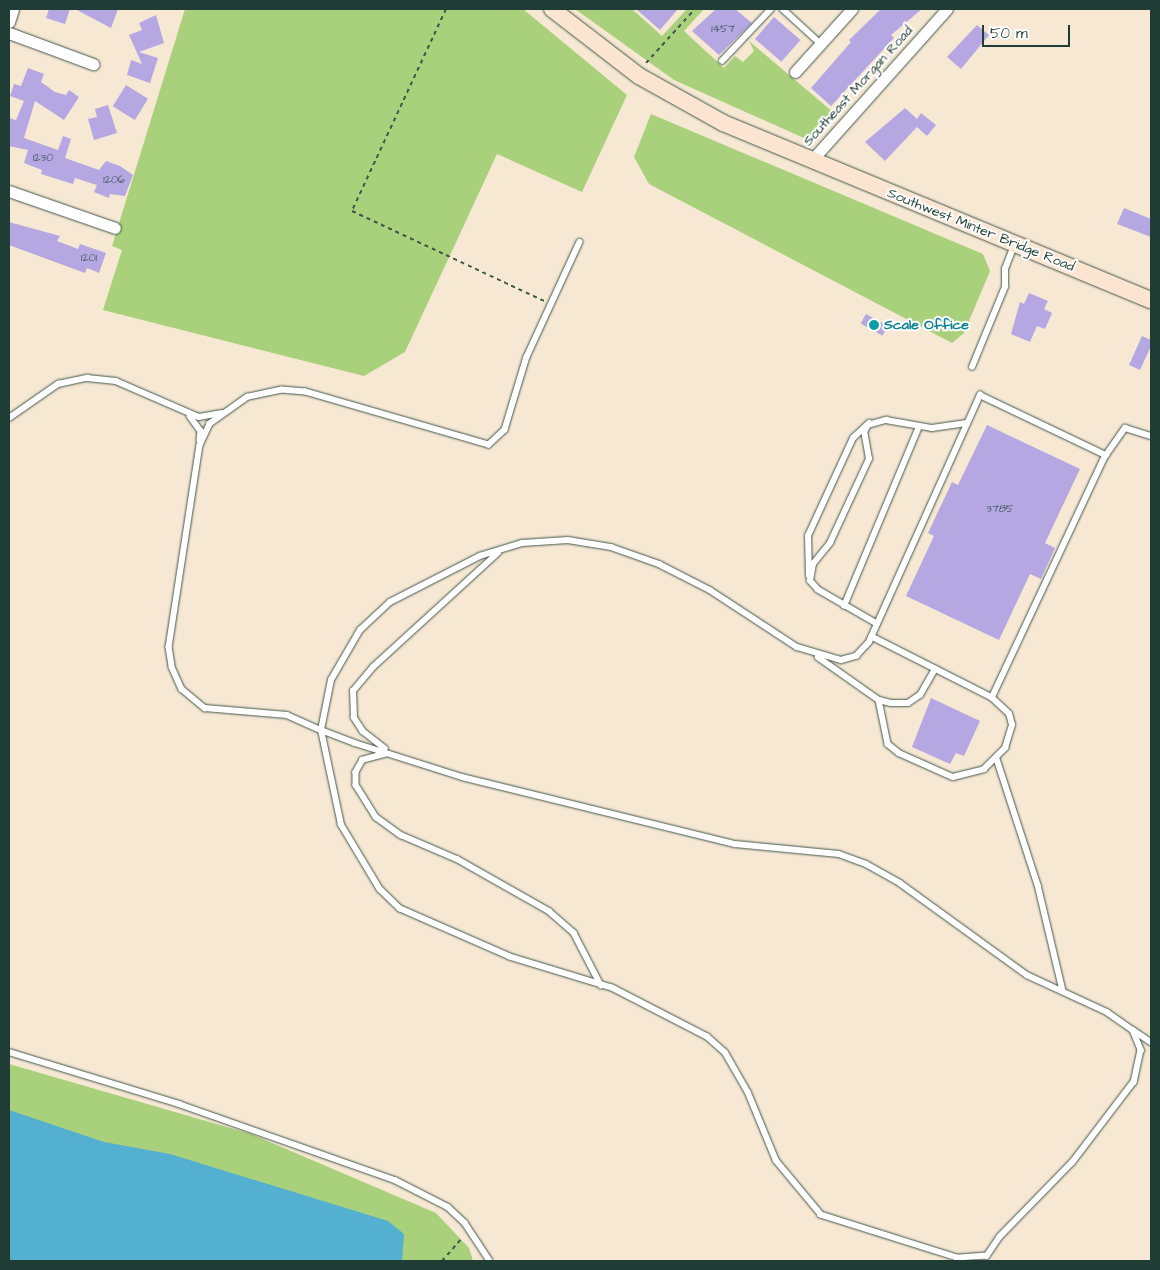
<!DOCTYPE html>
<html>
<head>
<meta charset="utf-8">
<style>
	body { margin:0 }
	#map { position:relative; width:1160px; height:1270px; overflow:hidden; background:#f7e8d4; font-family:"Architects Daughter",sans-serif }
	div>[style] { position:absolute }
	.green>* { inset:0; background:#a9d07b }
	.water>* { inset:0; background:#53b0d1 }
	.building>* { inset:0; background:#b4a7e2; transform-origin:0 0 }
	.path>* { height:2px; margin-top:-1px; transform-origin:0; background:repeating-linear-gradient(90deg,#3f574c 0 4px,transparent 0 8px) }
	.roads { filter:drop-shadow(0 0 1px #3f574c) drop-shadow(0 0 1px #3f574c) }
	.service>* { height:5.5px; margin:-2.75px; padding:0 2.75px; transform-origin:2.75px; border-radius:2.75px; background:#fff }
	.minor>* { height:11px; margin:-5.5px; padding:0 5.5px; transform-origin:5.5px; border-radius:5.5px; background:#fff }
	.secondary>* { height:16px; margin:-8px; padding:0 8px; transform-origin:8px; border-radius:8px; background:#fce5d0 }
	.dots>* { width:14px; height:14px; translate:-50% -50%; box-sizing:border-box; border:2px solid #fff; border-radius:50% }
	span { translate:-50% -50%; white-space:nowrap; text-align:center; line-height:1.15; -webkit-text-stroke:4px #fff; paint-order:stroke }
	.number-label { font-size:11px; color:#445860 }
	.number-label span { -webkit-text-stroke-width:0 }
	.street-label { font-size:14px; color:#1f3d34 }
	.culture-label { font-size:14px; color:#0d838f; font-weight:700 }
	.left { translate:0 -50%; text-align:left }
	.frame { position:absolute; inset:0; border:10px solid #1f3d34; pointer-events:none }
	.scale { position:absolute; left:982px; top:25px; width:88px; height:22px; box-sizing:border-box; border:2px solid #1f3d34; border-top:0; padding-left:6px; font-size:15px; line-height:18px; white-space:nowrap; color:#1f3d34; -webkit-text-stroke:4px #fff; paint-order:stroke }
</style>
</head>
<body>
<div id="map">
	<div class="green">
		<div style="clip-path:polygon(185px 9px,523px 9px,627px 95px,582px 192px,497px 154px,405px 352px,364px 376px,103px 310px,122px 250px,112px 246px)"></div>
		<div style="clip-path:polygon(575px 9px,632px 9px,662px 36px,687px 9px,704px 9px,684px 31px,724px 68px,735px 56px,743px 62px,754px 51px,749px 41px,834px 113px,813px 136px,804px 138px,674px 80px)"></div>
		<div style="clip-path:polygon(651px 114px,983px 254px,990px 271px,964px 333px,952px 343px,649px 184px,634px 157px)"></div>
		<div style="clip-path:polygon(9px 1064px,251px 1134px,436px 1213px,469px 1248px,473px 1261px,9px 1261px)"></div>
	</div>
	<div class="water">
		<div style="clip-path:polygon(9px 1110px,104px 1142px,170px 1154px,388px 1221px,404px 1234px,402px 1261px,9px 1261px)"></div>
	</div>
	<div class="building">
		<div style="clip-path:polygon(49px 9px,70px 9px,65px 24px,46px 18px)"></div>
		<div style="clip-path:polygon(75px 9px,118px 9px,111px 28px)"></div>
		<div style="clip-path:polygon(636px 9px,678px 9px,660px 30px)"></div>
		<div style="clip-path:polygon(716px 9px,735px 9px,752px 23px,719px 55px,692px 31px)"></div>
		<div style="clip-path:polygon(881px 9px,922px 9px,891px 35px,894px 38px,831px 106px,811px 88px,851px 42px,849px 40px)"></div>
		<div style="clip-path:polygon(156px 15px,164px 43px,139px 52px,158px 58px,150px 83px,127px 75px,131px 60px,142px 64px,129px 35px,142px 30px,139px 23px)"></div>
		<div style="left:774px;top:17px;width:35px;height:29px;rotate:41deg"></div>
		<div style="clip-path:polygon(977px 25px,989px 35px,961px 69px,947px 57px)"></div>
		<div style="clip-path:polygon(28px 68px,44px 74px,41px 82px,55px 92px,66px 95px,69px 90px,79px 97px,64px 120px,35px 101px,24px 138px,58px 150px,63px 136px,71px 139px,65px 158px,99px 170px,106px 161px,120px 166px,133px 175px,125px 196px,110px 194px,109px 198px,94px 192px,97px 185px,75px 178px,73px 184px,41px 174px,42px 170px,24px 163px,28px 150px,9px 146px,9px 118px,16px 120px,24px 101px,10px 96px,14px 84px,21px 86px)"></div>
		<div style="left:126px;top:85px;width:26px;height:25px;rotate:32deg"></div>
		<div style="clip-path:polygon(108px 105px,117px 133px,94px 140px,88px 119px,97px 117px,95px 109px)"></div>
		<div style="clip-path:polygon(905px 108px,917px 119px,921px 113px,936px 125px,927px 136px,917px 127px,885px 161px,865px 142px)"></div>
		<div style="clip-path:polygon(1124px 208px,1151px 219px,1151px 237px,1117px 224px)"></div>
		<div style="clip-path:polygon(9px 222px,60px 236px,57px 241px,78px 249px,80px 244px,106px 253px,99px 273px,87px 268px,85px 273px,9px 245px)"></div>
		<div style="clip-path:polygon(1029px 293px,1048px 301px,1044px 309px,1052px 313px,1045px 329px,1037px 326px,1030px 342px,1011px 334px,1020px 302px,1024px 304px)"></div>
		<div style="left:866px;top:314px;width:25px;height:11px;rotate:29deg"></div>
		<div style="clip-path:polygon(1142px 336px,1151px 340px,1151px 346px,1140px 370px,1129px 365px)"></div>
		<div style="clip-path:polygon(987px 425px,1080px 469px,1045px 543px,1055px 548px,1041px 579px,1030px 574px,999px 640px,906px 596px,934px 536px,928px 533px,952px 482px,958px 485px)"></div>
		<div style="clip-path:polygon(931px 698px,980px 721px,964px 756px,956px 753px,950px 764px,912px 747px)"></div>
	</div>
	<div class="path">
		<div style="left:446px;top:9px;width:223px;rotate:115deg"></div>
		<div style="left:352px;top:211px;width:212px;rotate:25.1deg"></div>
		<div style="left:646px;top:63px;width:73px;rotate:-47.8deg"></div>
		<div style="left:442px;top:1261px;width:32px;rotate:-49deg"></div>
	</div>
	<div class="roads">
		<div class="service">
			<div style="left:783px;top:9px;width:50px;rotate:42.6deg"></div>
			<div style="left:722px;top:61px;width:71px;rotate:-46.7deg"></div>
			<div style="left:580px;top:242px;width:127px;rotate:114.7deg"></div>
			<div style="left:527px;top:357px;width:76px;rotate:106.8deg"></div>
			<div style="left:505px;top:430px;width:22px;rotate:137deg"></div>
			<div style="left:489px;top:445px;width:191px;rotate:-163.9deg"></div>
			<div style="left:305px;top:392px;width:23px;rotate:-175deg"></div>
			<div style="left:282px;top:390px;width:35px;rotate:168deg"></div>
			<div style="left:248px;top:397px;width:47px;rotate:144.6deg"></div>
			<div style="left:210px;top:424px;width:23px;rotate:115deg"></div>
			<div style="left:200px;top:445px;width:204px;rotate:98.7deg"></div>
			<div style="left:169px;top:647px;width:20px;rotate:81deg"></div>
			<div style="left:172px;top:667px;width:24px;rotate:66deg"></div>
			<div style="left:182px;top:689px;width:30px;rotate:40deg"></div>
			<div style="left:205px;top:708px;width:82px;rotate:4.9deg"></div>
			<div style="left:287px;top:715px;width:37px;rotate:24deg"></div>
			<div style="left:321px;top:730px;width:36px;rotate:21deg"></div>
			<div style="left:355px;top:743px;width:112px;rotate:17.6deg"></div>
			<div style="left:462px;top:777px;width:281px;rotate:13.8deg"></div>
			<div style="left:735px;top:844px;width:104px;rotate:5.5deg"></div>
			<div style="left:839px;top:854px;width:29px;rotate:20deg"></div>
			<div style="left:866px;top:864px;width:39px;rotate:29deg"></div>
			<div style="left:900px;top:883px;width:157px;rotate:35.9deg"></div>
			<div style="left:1027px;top:975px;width:88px;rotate:24.8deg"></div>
			<div style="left:1107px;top:1012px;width:32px;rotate:35deg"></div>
			<div style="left:1133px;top:1030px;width:22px;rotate:68deg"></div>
			<div style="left:1141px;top:1050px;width:33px;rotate:102deg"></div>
			<div style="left:1134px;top:1082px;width:101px;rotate:127.3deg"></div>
			<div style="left:1073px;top:1162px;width:105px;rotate:134.2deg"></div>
			<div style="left:1000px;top:1237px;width:23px;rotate:124deg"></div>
			<div style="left:987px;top:1256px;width:30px;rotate:176deg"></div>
			<div style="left:957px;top:1258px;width:143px;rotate:-162.5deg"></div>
			<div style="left:821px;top:1215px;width:70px;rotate:-129.8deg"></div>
			<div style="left:776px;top:1161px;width:74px;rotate:-112.4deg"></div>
			<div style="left:748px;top:1093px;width:46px;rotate:-119.9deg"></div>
			<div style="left:725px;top:1053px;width:24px;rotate:-138deg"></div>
			<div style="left:707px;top:1037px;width:107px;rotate:-152.7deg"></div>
			<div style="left:612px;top:988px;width:107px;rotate:-163.1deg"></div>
			<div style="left:510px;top:957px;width:120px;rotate:-156.4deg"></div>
			<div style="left:400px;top:909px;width:28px;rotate:-136deg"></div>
			<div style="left:380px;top:890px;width:76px;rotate:-121deg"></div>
			<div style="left:341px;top:825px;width:97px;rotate:-101.9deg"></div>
			<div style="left:321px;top:730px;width:51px;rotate:-78.7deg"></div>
			<div style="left:331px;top:680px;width:58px;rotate:-59.9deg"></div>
			<div style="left:360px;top:630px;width:41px;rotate:-43deg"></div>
			<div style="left:390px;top:602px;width:101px;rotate:-27.1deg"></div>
			<div style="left:480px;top:556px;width:44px;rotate:-17.2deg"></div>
			<div style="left:522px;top:543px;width:46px;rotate:-3.7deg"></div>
			<div style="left:568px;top:540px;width:44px;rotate:9.2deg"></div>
			<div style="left:611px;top:547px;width:51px;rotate:19.5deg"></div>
			<div style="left:659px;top:564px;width:57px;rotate:27deg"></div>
			<div style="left:710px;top:590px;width:104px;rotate:33.2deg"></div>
			<div style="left:797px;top:647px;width:46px;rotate:16.5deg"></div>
			<div style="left:841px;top:660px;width:16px;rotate:-15deg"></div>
			<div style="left:856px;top:656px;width:19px;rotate:-47deg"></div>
			<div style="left:869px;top:642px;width:271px;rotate:-65.8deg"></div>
			<div style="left:980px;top:395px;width:140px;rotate:25.5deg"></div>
			<div style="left:1106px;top:455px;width:268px;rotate:115.1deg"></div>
			<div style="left:992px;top:698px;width:135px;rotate:-153.1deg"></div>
			<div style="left:972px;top:367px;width:87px;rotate:-67.6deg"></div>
			<div style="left:1005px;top:287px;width:18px;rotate:-90deg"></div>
			<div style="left:1005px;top:269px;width:26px;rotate:-69deg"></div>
			<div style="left:190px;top:416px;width:19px;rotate:54deg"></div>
			<div style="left:201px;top:431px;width:9px;rotate:96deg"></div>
			<div style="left:9px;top:418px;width:60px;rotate:-34.8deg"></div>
			<div style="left:58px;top:384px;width:30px;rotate:-12deg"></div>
			<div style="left:87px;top:378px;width:29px;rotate:6deg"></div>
			<div style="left:116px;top:381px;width:90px;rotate:23.4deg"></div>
			<div style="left:199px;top:417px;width:22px;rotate:-10deg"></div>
			<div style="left:1106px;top:455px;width:33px;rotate:-55deg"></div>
			<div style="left:1125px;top:428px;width:27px;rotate:17deg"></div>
			<div style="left:809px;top:576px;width:40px;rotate:-91.4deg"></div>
			<div style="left:808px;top:536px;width:108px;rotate:-65.3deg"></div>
			<div style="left:853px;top:438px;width:22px;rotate:-43deg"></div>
			<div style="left:844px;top:606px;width:194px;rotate:-67.3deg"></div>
			<div style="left:877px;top:624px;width:68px;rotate:-150deg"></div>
			<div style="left:818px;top:590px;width:12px;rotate:-132deg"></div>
			<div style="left:810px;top:581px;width:17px;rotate:-80deg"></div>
			<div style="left:813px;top:564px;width:27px;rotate:-51deg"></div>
			<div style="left:830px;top:543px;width:93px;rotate:-65.1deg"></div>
			<div style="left:869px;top:459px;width:27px;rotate:-100deg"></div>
			<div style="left:864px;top:432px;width:8px;rotate:-60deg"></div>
			<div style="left:868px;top:425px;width:19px;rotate:-16deg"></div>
			<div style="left:886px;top:420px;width:47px;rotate:9.9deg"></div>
			<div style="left:932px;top:428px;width:35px;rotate:-8deg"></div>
			<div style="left:818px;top:657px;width:75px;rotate:35.2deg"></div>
			<div style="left:879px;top:700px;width:12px;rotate:14deg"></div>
			<div style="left:891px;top:703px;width:17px"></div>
			<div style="left:908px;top:703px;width:14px;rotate:-34deg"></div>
			<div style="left:920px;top:695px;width:30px;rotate:-60deg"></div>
			<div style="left:879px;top:700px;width:45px;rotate:78.4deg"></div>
			<div style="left:888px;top:744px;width:14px;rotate:39deg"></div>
			<div style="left:899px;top:753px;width:59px;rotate:24deg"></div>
			<div style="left:953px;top:777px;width:32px;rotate:-14deg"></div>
			<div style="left:984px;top:769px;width:30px;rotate:-45deg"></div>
			<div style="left:1005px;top:748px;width:24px;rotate:-73deg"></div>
			<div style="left:1012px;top:725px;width:11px;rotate:-105deg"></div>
			<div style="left:1009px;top:714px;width:23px;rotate:-137deg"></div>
			<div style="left:385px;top:749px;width:28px;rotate:-142deg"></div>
			<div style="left:363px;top:732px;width:17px;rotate:-123deg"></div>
			<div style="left:354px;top:718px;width:27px;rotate:-92deg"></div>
			<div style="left:353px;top:691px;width:31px;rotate:-50deg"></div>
			<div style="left:373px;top:667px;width:169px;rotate:-42.4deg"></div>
			<div style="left:386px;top:754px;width:24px;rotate:165deg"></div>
			<div style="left:363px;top:760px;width:14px;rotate:120deg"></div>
			<div style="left:356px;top:772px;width:13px;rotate:90deg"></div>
			<div style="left:356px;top:785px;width:38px;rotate:58deg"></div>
			<div style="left:376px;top:817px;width:31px;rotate:36deg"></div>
			<div style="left:401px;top:835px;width:61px;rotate:23.2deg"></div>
			<div style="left:457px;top:859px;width:106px;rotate:29.5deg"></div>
			<div style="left:549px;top:911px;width:33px;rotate:41deg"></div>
			<div style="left:574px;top:933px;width:59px;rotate:62.6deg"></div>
			<div style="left:997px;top:759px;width:133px;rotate:72deg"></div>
			<div style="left:1038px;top:885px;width:109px;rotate:76.7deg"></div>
			<div style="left:1133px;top:1030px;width:22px;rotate:34deg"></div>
			<div style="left:9px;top:1052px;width:178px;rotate:17deg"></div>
			<div style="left:179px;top:1104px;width:229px;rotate:19.4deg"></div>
			<div style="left:395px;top:1180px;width:59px;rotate:27deg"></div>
			<div style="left:448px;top:1207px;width:23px;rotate:43deg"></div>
			<div style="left:465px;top:1223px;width:45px;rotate:56.7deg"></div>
		</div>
		<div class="minor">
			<div style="left:9px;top:22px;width:14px;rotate:-73deg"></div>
			<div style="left:9px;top:33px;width:90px;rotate:20.3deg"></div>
			<div style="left:795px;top:72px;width:85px;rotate:-47.9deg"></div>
			<div style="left:811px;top:161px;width:204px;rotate:-48.2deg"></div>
			<div style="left:9px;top:191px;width:112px;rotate:19.2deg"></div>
		</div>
		<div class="secondary">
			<div style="left:552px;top:9px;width:110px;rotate:37.6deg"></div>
			<div style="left:639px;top:76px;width:96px;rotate:29.2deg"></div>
			<div style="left:723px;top:123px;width:463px;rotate:22.5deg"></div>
		</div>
	</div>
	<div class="dots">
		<div style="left:874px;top:325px;background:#0f9aa8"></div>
	</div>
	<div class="number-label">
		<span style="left:723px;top:29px">1457</span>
		<span style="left:43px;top:158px">1230</span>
		<span style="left:114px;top:180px">1206</span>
		<span style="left:89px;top:258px">1201</span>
		<span style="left:1000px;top:509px">3785</span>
	</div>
	<div class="street-label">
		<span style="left:858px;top:86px;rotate:-48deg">Southeast Morgan Road</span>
		<span style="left:981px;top:230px;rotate:22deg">Southwest Minter Bridge Road</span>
	</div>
	<div class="culture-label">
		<span class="left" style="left:884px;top:325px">Scale Office</span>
	</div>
	<div class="frame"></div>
	<div class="scale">50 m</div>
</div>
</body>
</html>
